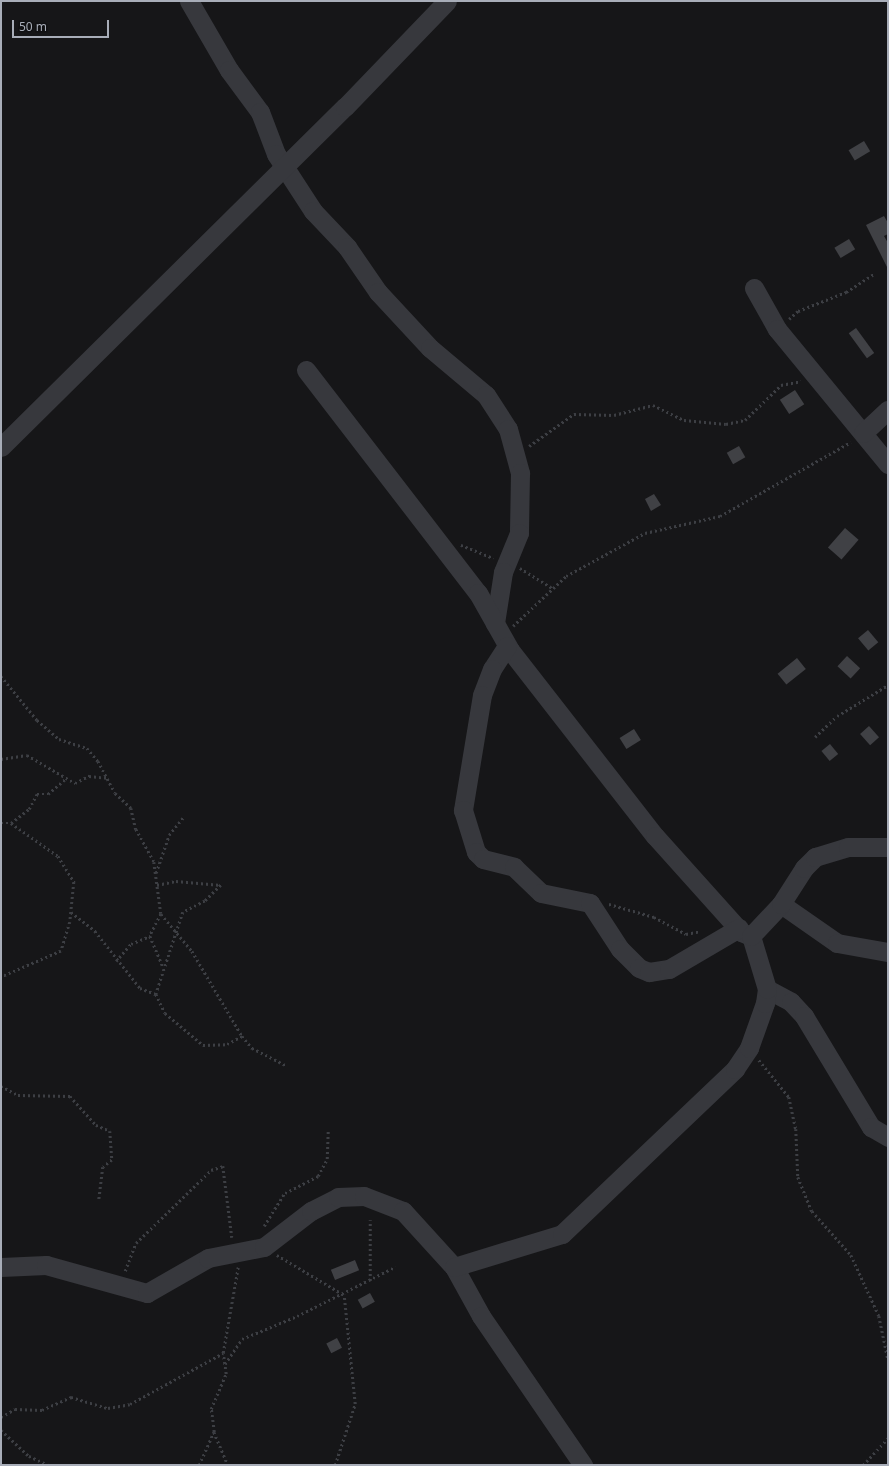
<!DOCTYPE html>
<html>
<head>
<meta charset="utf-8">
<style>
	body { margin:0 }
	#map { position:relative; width:889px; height:1466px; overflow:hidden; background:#161618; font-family:"Noto Sans",sans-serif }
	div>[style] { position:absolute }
	.building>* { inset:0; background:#404145; transform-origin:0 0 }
	.path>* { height:2.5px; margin-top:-1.25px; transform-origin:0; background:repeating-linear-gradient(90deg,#3d3f44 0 2px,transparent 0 5px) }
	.minor>* { height:19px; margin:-9.5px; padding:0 9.5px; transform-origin:9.5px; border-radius:9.5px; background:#37383d }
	span { translate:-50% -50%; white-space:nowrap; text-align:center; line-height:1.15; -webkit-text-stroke:3px #111113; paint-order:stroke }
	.frame { position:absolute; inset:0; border:2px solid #a8adb8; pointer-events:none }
	.scale { position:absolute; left:12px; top:20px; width:97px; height:18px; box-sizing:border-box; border:2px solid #a8adb8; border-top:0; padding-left:5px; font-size:12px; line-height:14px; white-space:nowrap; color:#a8adb8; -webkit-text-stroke:3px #111113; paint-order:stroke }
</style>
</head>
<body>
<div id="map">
	<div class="building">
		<div style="left:864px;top:141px;width:12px;height:18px;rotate:59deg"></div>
		<div style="clip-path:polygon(884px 216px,888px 223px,888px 234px,884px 236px,888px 243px,888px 269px,866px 225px)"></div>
		<div style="left:849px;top:239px;width:12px;height:17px;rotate:59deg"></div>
		<div style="left:856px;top:328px;width:31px;height:9px;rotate:54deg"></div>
		<div style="left:795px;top:390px;width:17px;height:18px;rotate:57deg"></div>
		<div style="left:739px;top:446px;width:13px;height:14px;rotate:61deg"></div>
		<div style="clip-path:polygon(654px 494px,661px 505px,651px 511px,645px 499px)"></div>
		<div style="left:845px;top:528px;width:18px;height:26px;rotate:41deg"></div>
		<div style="left:868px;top:630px;width:16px;height:13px;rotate:50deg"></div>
		<div style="left:847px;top:656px;width:18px;height:14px;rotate:43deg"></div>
		<div style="left:797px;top:658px;width:14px;height:25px;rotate:51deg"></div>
		<div style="left:869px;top:726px;width:15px;height:12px;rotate:48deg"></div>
		<div style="left:634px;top:729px;width:13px;height:17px;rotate:58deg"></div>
		<div style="left:830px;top:744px;width:13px;height:11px;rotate:51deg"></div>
		<div style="left:355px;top:1260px;width:11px;height:26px;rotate:68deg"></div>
		<div style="left:370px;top:1293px;width:10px;height:14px;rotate:61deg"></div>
		<div style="left:337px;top:1338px;width:11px;height:12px;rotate:63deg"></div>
	</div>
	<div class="path">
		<div style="left:789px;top:319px;width:12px;rotate:-42deg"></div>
		<div style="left:798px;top:311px;width:52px;rotate:-21.6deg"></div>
		<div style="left:846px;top:292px;width:33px;rotate:-33deg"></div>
		<div style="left:529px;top:446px;width:55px;rotate:-35.4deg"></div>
		<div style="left:574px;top:414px;width:40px;rotate:1.4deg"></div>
		<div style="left:614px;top:415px;width:40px;rotate:-14.4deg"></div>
		<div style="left:653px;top:405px;width:34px;rotate:26deg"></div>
		<div style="left:684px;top:420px;width:42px;rotate:5.4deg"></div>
		<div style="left:726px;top:424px;width:19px;rotate:-12deg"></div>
		<div style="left:745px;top:420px;width:50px;rotate:-44.2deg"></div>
		<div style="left:781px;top:385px;width:20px;rotate:-11deg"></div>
		<div style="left:461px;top:545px;width:35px;rotate:22deg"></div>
		<div style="left:520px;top:568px;width:38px;rotate:32deg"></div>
		<div style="left:513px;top:626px;width:73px;rotate:-43.3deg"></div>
		<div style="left:566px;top:576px;width:90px;rotate:-28.6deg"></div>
		<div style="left:645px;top:533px;width:77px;rotate:-12.8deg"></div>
		<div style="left:720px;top:516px;width:150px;rotate:-29.5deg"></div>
		<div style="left:1px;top:676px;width:57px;rotate:50.7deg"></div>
		<div style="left:37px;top:720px;width:29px;rotate:41deg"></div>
		<div style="left:59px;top:739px;width:29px;rotate:18deg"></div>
		<div style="left:87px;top:748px;width:17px;rotate:50deg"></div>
		<div style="left:98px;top:761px;width:36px;rotate:62deg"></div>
		<div style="left:115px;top:793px;width:22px;rotate:43deg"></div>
		<div style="left:131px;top:808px;width:22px;rotate:77deg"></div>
		<div style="left:136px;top:829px;width:38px;rotate:61deg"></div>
		<div style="left:154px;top:862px;width:52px;rotate:82.3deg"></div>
		<div style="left:161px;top:914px;width:48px;rotate:50deg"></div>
		<div style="left:192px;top:951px;width:99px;rotate:59.5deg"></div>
		<div style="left:242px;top:1036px;width:16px;rotate:50deg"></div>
		<div style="left:252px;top:1048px;width:38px;rotate:27deg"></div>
		<div style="left:815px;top:737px;width:30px;rotate:-44deg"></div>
		<div style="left:837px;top:716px;width:60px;rotate:-31.3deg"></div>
		<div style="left:1px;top:759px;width:26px;rotate:-9deg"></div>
		<div style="left:27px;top:755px;width:56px;rotate:30.3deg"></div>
		<div style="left:75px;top:783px;width:16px;rotate:-27deg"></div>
		<div style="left:89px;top:776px;width:18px;rotate:6deg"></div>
		<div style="left:1px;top:823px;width:10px"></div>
		<div style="left:11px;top:823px;width:57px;rotate:35.1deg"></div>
		<div style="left:58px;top:856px;width:31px;rotate:58deg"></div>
		<div style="left:74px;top:882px;width:40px;rotate:95.7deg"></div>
		<div style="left:70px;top:922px;width:30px;rotate:107deg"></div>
		<div style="left:61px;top:951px;width:65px;rotate:156.6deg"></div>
		<div style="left:11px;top:823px;width:23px;rotate:-38deg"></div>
		<div style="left:29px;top:809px;width:17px;rotate:-62deg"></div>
		<div style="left:37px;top:794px;width:11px"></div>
		<div style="left:48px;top:794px;width:23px;rotate:-41deg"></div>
		<div style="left:156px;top:873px;width:40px;rotate:-71.1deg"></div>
		<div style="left:169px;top:835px;width:22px;rotate:-51deg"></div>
		<div style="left:157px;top:885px;width:19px;rotate:-12deg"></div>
		<div style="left:176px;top:881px;width:45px;rotate:5.1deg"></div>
		<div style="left:221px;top:885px;width:23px;rotate:135deg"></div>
		<div style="left:205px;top:901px;width:25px;rotate:153deg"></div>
		<div style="left:183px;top:912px;width:86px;rotate:108.2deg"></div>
		<div style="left:156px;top:994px;width:21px;rotate:65deg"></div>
		<div style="left:165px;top:1013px;width:50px;rotate:40.1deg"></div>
		<div style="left:203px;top:1045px;width:24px;rotate:-2deg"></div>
		<div style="left:227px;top:1044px;width:17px;rotate:-28deg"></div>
		<div style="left:609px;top:904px;width:47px;rotate:16.1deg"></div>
		<div style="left:654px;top:917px;width:36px;rotate:28deg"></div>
		<div style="left:686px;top:934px;width:15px;rotate:-11deg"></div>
		<div style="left:71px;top:912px;width:31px;rotate:38deg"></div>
		<div style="left:95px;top:931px;width:73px;rotate:51.7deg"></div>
		<div style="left:140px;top:988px;width:17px;rotate:21deg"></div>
		<div style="left:161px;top:914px;width:25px;rotate:117deg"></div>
		<div style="left:150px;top:936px;width:33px;rotate:67deg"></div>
		<div style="left:116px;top:961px;width:23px;rotate:-49deg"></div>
		<div style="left:131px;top:944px;width:21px;rotate:-23deg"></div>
		<div style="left:759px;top:1060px;width:48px;rotate:51deg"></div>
		<div style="left:789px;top:1097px;width:33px;rotate:78deg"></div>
		<div style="left:796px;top:1129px;width:48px;rotate:87.6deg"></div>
		<div style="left:798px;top:1177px;width:37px;rotate:68deg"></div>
		<div style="left:812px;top:1211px;width:59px;rotate:48.4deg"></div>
		<div style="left:851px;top:1255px;width:67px;rotate:65.3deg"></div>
		<div style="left:879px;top:1316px;width:44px;rotate:78.2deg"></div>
		<div style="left:1px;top:1086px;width:19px;rotate:28deg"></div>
		<div style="left:18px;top:1095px;width:52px;rotate:1.1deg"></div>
		<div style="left:70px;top:1096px;width:39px;rotate:48deg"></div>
		<div style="left:96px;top:1125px;width:15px;rotate:23deg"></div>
		<div style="left:110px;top:1131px;width:29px;rotate:86deg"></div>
		<div style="left:112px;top:1160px;width:11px;rotate:142deg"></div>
		<div style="left:103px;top:1167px;width:34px;rotate:97deg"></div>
		<div style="left:264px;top:1226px;width:39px;rotate:-58deg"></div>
		<div style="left:285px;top:1193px;width:37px;rotate:-27deg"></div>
		<div style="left:318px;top:1176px;width:19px;rotate:-62deg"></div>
		<div style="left:327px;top:1159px;width:29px;rotate:-88deg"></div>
		<div style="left:277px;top:1255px;width:78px;rotate:30.8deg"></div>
		<div style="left:125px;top:1271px;width:30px;rotate:-69deg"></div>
		<div style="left:136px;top:1243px;width:105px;rotate:-44.2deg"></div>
		<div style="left:211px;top:1170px;width:13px;rotate:-18deg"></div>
		<div style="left:223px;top:1166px;width:72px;rotate:82.8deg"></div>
		<div style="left:370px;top:1281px;width:61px;rotate:-90deg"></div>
		<div style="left:225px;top:1364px;width:30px;rotate:-56deg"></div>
		<div style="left:242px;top:1339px;width:60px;rotate:-22.7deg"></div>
		<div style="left:297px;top:1316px;width:110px;rotate:-26.6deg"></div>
		<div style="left:1px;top:1417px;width:16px;rotate:-30deg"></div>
		<div style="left:15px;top:1409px;width:27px;rotate:2deg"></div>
		<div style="left:42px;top:1410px;width:32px;rotate:-24deg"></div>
		<div style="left:71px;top:1397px;width:39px;rotate:17deg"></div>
		<div style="left:108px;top:1408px;width:22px;rotate:-10deg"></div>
		<div style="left:130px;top:1404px;width:106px;rotate:-28.7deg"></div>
		<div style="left:1px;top:1430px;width:38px;rotate:43deg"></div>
		<div style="left:29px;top:1456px;width:21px;rotate:25deg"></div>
		<div style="left:214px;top:1432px;width:36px;rotate:67deg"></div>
		<div style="left:199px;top:1465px;width:36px;rotate:-66deg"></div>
		<div style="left:214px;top:1432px;width:23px;rotate:-97deg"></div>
		<div style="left:211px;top:1409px;width:38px;rotate:-67deg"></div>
		<div style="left:226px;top:1374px;width:21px;rotate:-98deg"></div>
		<div style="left:223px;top:1353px;width:87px;rotate:-80.1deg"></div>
		<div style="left:335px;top:1465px;width:64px;rotate:-71.8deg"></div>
		<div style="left:355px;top:1404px;width:110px;rotate:-95.8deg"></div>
		<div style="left:863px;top:1465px;width:37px;rotate:-47deg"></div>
	</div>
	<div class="minor">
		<div style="left:189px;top:1px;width:80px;rotate:59.9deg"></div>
		<div style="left:229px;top:70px;width:52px;rotate:53.6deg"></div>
		<div style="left:260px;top:112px;width:45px;rotate:69.1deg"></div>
		<div style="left:276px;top:154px;width:68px;rotate:57deg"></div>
		<div style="left:313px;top:211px;width:50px;rotate:46.6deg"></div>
		<div style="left:347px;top:247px;width:55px;rotate:55.4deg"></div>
		<div style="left:378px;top:292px;width:76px;rotate:47.1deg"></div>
		<div style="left:430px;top:348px;width:73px;rotate:40deg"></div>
		<div style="left:486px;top:395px;width:40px;rotate:57.1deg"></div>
		<div style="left:508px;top:429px;width:46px;rotate:74.7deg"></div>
		<div style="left:520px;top:473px;width:60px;rotate:91deg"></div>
		<div style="left:519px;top:533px;width:42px;rotate:112.3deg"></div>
		<div style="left:503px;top:572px;width:52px;rotate:98.9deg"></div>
		<div style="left:754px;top:288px;width:47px;rotate:60.7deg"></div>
		<div style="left:777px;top:329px;width:175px;rotate:50.6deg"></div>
		<div style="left:306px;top:370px;width:282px;rotate:52.4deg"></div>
		<div style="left:478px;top:593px;width:65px;rotate:60.7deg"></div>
		<div style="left:510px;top:650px;width:236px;rotate:52.1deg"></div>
		<div style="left:655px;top:836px;width:129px;rotate:48.1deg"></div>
		<div style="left:741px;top:932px;width:11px;rotate:22deg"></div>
		<div style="left:863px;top:433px;width:34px;rotate:-43deg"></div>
		<div style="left:1px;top:447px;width:484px;rotate:-44.7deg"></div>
		<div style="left:345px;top:107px;width:147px;rotate:-46.1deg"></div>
		<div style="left:507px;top:646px;width:27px;rotate:123deg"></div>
		<div style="left:492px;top:669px;width:28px;rotate:111deg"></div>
		<div style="left:482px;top:695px;width:117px;rotate:99.4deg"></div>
		<div style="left:463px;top:810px;width:44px;rotate:72.8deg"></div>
		<div style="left:476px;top:852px;width:10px;rotate:45deg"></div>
		<div style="left:483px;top:859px;width:32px;rotate:14deg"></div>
		<div style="left:514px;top:867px;width:37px;rotate:44deg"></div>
		<div style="left:541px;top:893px;width:50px;rotate:11.5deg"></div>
		<div style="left:590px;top:903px;width:55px;rotate:56.9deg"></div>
		<div style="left:620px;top:949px;width:27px;rotate:45deg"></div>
		<div style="left:639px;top:968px;width:11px;rotate:22deg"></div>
		<div style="left:649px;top:972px;width:20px;rotate:-9deg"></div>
		<div style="left:669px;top:969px;width:81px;rotate:-30.4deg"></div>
		<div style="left:781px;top:904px;width:68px;rotate:34.9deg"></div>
		<div style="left:837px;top:943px;width:52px;rotate:10deg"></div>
		<div style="left:767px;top:989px;width:27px;rotate:28deg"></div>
		<div style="left:791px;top:1002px;width:19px;rotate:47deg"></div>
		<div style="left:804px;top:1016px;width:130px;rotate:58.9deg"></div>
		<div style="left:871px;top:1127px;width:20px;rotate:30deg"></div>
		<div style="left:1px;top:1267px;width:45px;rotate:-2.5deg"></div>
		<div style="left:46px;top:1265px;width:105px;rotate:15.5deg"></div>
		<div style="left:147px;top:1293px;width:70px;rotate:-29.8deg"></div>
		<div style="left:208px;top:1258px;width:57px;rotate:-11.1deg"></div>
		<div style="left:264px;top:1247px;width:59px;rotate:-37.5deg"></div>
		<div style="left:311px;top:1211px;width:30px;rotate:-27deg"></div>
		<div style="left:338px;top:1197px;width:26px;rotate:-2deg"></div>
		<div style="left:364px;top:1196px;width:42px;rotate:21deg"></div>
		<div style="left:403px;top:1211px;width:76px;rotate:47.7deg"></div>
		<div style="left:454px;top:1267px;width:56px;rotate:61.1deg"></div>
		<div style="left:481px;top:1316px;width:181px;rotate:55.6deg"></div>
		<div style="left:454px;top:1267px;width:113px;rotate:-17deg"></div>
		<div style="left:562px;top:1234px;width:239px;rotate:-43.6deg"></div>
		<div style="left:735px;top:1069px;width:25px;rotate:-56deg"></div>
		<div style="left:749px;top:1048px;width:48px;rotate:-70.4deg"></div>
		<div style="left:765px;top:1003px;width:14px;rotate:-82deg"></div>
		<div style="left:767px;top:989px;width:55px;rotate:-106.8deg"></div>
		<div style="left:751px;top:936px;width:44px;rotate:-46.8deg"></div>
		<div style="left:781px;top:904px;width:43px;rotate:-57.4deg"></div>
		<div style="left:804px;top:868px;width:16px;rotate:-45deg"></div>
		<div style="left:815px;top:857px;width:34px;rotate:-17deg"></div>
		<div style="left:848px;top:847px;width:40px"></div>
	</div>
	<div class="frame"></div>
	<div class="scale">50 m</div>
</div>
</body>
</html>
